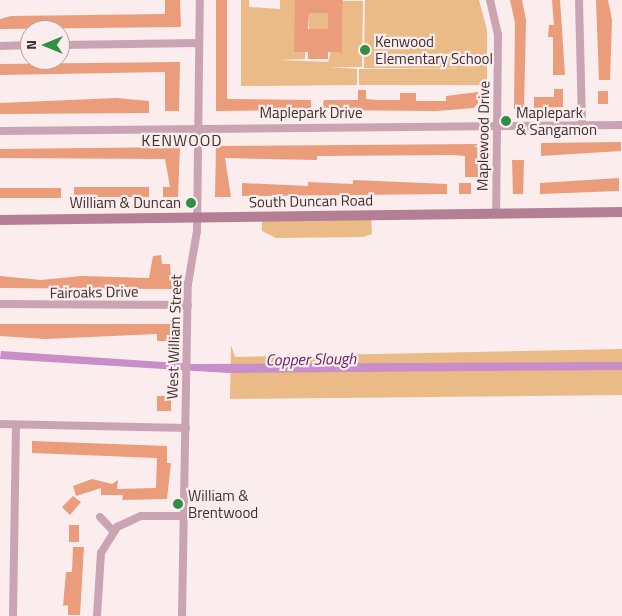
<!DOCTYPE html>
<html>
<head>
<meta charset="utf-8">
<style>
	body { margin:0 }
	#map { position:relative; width:622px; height:616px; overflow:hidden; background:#fbeded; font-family:"Titillium Web",sans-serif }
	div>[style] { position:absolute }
	.green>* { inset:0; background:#eabb86; transform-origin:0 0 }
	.water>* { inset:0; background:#c98dc9 }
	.building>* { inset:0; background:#eb9c7a; transform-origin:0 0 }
	.street>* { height:8px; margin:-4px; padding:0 4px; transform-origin:4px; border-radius:4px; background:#caa4b3 }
	.secondary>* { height:10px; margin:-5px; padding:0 5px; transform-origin:5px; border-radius:5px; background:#b47f95 }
	.dots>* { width:14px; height:14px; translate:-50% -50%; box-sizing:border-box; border:2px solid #fbeded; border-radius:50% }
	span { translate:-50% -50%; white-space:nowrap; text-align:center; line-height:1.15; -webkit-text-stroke:4.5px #fbeded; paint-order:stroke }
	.poi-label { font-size:15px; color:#3f3131 }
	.left { translate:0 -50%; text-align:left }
	.right { translate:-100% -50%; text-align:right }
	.street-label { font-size:15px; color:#3f3131 }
	.neighbourhood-label { font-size:16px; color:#3f3131; letter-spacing:1px }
	.water-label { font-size:16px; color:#672169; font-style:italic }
	.north { position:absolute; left:20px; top:20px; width:50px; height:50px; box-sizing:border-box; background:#fbeded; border:1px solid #b0a2a2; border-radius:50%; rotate:270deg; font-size:14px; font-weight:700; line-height:20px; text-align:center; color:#3f3131 }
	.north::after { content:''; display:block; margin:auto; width:18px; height:22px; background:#308f42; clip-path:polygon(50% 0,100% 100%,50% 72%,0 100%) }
</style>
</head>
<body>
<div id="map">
	<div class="green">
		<div style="clip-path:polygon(241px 0,249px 0,249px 7px,280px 9px,280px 0,295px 0,295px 52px,305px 52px,305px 59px,280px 60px,328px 62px,331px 52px,342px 53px,343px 1px,363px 1px,362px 67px,330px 67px,357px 69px,357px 85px,241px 86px)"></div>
		<div style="clip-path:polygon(365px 0,479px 0,487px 30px,487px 69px,364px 68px)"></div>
		<div style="left:309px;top:13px;width:19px;height:16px"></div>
		<div style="left:359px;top:69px;width:128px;height:16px"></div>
		<div style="clip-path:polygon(371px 215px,372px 234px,363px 237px,276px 238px,262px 231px,262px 216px)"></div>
		<div style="clip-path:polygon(231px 345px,235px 357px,622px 349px,622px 395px,230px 399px)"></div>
	</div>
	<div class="water">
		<div style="clip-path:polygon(1px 351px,192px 364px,622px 362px,622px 370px,229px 373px,0 359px)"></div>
	</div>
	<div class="building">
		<div style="clip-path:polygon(165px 0,180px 0,181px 27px,0 29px,0 19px,11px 16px,165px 14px)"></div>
		<div style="clip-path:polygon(216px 0,227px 0,227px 99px,311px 100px,311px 110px,216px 111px)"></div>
		<div style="clip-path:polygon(evenodd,295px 0,343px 0,342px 53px,328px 52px,328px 59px,308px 59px,308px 52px,294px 52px,295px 0,309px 13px,328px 13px,328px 29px,308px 29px,309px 13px)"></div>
		<div style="clip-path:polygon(510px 0,522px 0,526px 20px,524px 109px,514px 109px,515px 23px)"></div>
		<div style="clip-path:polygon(552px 0,560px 0,565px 75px,553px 75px,553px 37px,548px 37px,549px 25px,554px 25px)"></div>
		<div style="clip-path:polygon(596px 0,608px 0,612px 20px,610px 80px,599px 80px)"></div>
		<div style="clip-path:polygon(180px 62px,179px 111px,165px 111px,165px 72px,0 75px,0 64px)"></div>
		<div style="clip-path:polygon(554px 89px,563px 89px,563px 107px,534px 108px,534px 97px,554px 97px)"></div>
		<div style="clip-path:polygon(358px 90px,366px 90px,366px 99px,378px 100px,400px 100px,400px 93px,416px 93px,416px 101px,446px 101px,446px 96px,478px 92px,478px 103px,474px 108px,436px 111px,322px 110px,324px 100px,358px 100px)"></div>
		<div style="left:598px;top:91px;width:10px;height:13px"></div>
		<div style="clip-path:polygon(116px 98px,149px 101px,149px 113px,0 114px,0 103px)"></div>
		<div style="clip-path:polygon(621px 142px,621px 151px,541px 156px,541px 143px)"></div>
		<div style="clip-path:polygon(477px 144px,478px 177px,465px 177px,465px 156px,453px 155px,317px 156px,317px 160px,225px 158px,231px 197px,215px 197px,216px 146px)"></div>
		<div style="clip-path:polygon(180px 147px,178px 197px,163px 197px,163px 187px,170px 187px,165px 159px,0 158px,0 149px)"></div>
		<div style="clip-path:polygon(512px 160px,524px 160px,523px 194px,513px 194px)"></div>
		<div style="clip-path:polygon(619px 178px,619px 191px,540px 194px,540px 183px)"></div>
		<div style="clip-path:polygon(353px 180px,447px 184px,447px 194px,242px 196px,242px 183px,308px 186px,308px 182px,353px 184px)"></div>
		<div style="left:459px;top:183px;width:12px;height:11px"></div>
		<div style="left:74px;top:187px;width:75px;height:10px"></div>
		<div style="left:61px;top:188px;width:10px;height:61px;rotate:90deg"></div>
		<div style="clip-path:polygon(161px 255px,162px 264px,170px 264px,172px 289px,0 288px,0 276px,41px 280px,82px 276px,149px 278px,153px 256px)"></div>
		<div style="clip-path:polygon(0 324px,170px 324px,170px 341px,157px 341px,157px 334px,45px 339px,0 336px)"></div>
		<div style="left:157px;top:396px;width:14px;height:15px"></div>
		<div style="clip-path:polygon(32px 441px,167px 446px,167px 463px,171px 463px,167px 499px,122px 500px,123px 495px,101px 495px,101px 488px,76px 496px,73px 486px,92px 479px,112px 484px,118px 480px,117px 489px,156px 488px,157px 458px,32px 453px)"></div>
		<div style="clip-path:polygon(73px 496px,81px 502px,70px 515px,62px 507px)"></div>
		<div style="left:69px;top:525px;width:10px;height:17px"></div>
		<div style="clip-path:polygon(73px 547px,84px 547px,80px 615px,68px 615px,68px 605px,63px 606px,66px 572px,72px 572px)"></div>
	</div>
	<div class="street">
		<div style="left:490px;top:0;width:35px;rotate:77deg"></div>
		<div style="left:498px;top:34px;width:180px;rotate:90.6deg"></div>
		<div style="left:579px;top:0;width:125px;rotate:88.6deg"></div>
		<div style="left:60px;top:45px;width:139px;rotate:-0.8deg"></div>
		<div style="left:0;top:46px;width:30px;rotate:-2deg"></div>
		<div style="left:0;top:131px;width:622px;rotate:-0.55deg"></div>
		<div style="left:0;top:304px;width:188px;rotate:0.3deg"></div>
		<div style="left:0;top:424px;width:186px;rotate:1.2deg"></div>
		<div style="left:100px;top:517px;width:19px;rotate:47deg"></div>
		<div style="left:13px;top:616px;width:191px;rotate:-89.1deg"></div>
		<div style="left:97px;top:616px;width:63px;rotate:-86.4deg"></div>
		<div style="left:101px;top:553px;width:31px;rotate:-58deg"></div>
		<div style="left:117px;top:527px;width:26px;rotate:-25deg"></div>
		<div style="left:141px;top:516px;width:80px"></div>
		<div style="left:182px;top:616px;width:332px;rotate:-89deg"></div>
		<div style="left:188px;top:284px;width:54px;rotate:-80.4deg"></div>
		<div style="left:197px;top:231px;width:231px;rotate:-89.3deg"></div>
	</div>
	<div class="secondary">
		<div style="left:0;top:220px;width:622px;rotate:-0.74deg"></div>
	</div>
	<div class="dots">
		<div style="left:365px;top:50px;background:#308f42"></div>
		<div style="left:506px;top:121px;background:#308f42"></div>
		<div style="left:191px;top:203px;background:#308f42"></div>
		<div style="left:178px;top:504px;background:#308f42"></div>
	</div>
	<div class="poi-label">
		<span class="left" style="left:375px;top:50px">Kenwood<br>Elementary School</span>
		<span class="left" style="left:516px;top:121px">Maplepark<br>&amp; Sangamon</span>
		<span class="right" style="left:181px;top:203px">William &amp; Duncan</span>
		<span class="left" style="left:188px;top:504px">William &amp;<br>Brentwood</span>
	</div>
	<div class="street-label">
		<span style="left:311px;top:113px">Maplepark Drive</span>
		<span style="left:483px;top:136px;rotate:-89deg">Maplewood Drive</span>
		<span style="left:311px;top:201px;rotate:-1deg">South Duncan Road</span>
		<span style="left:94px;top:292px;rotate:-1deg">Fairoaks Drive</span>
		<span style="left:174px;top:337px;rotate:-88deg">West William Street</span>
	</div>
	<div class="neighbourhood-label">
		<span style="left:182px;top:140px">KENWOOD</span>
	</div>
	<div class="water-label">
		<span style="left:311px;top:359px;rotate:-1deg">Copper Slough</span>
	</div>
	<div class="north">N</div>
</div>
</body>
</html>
